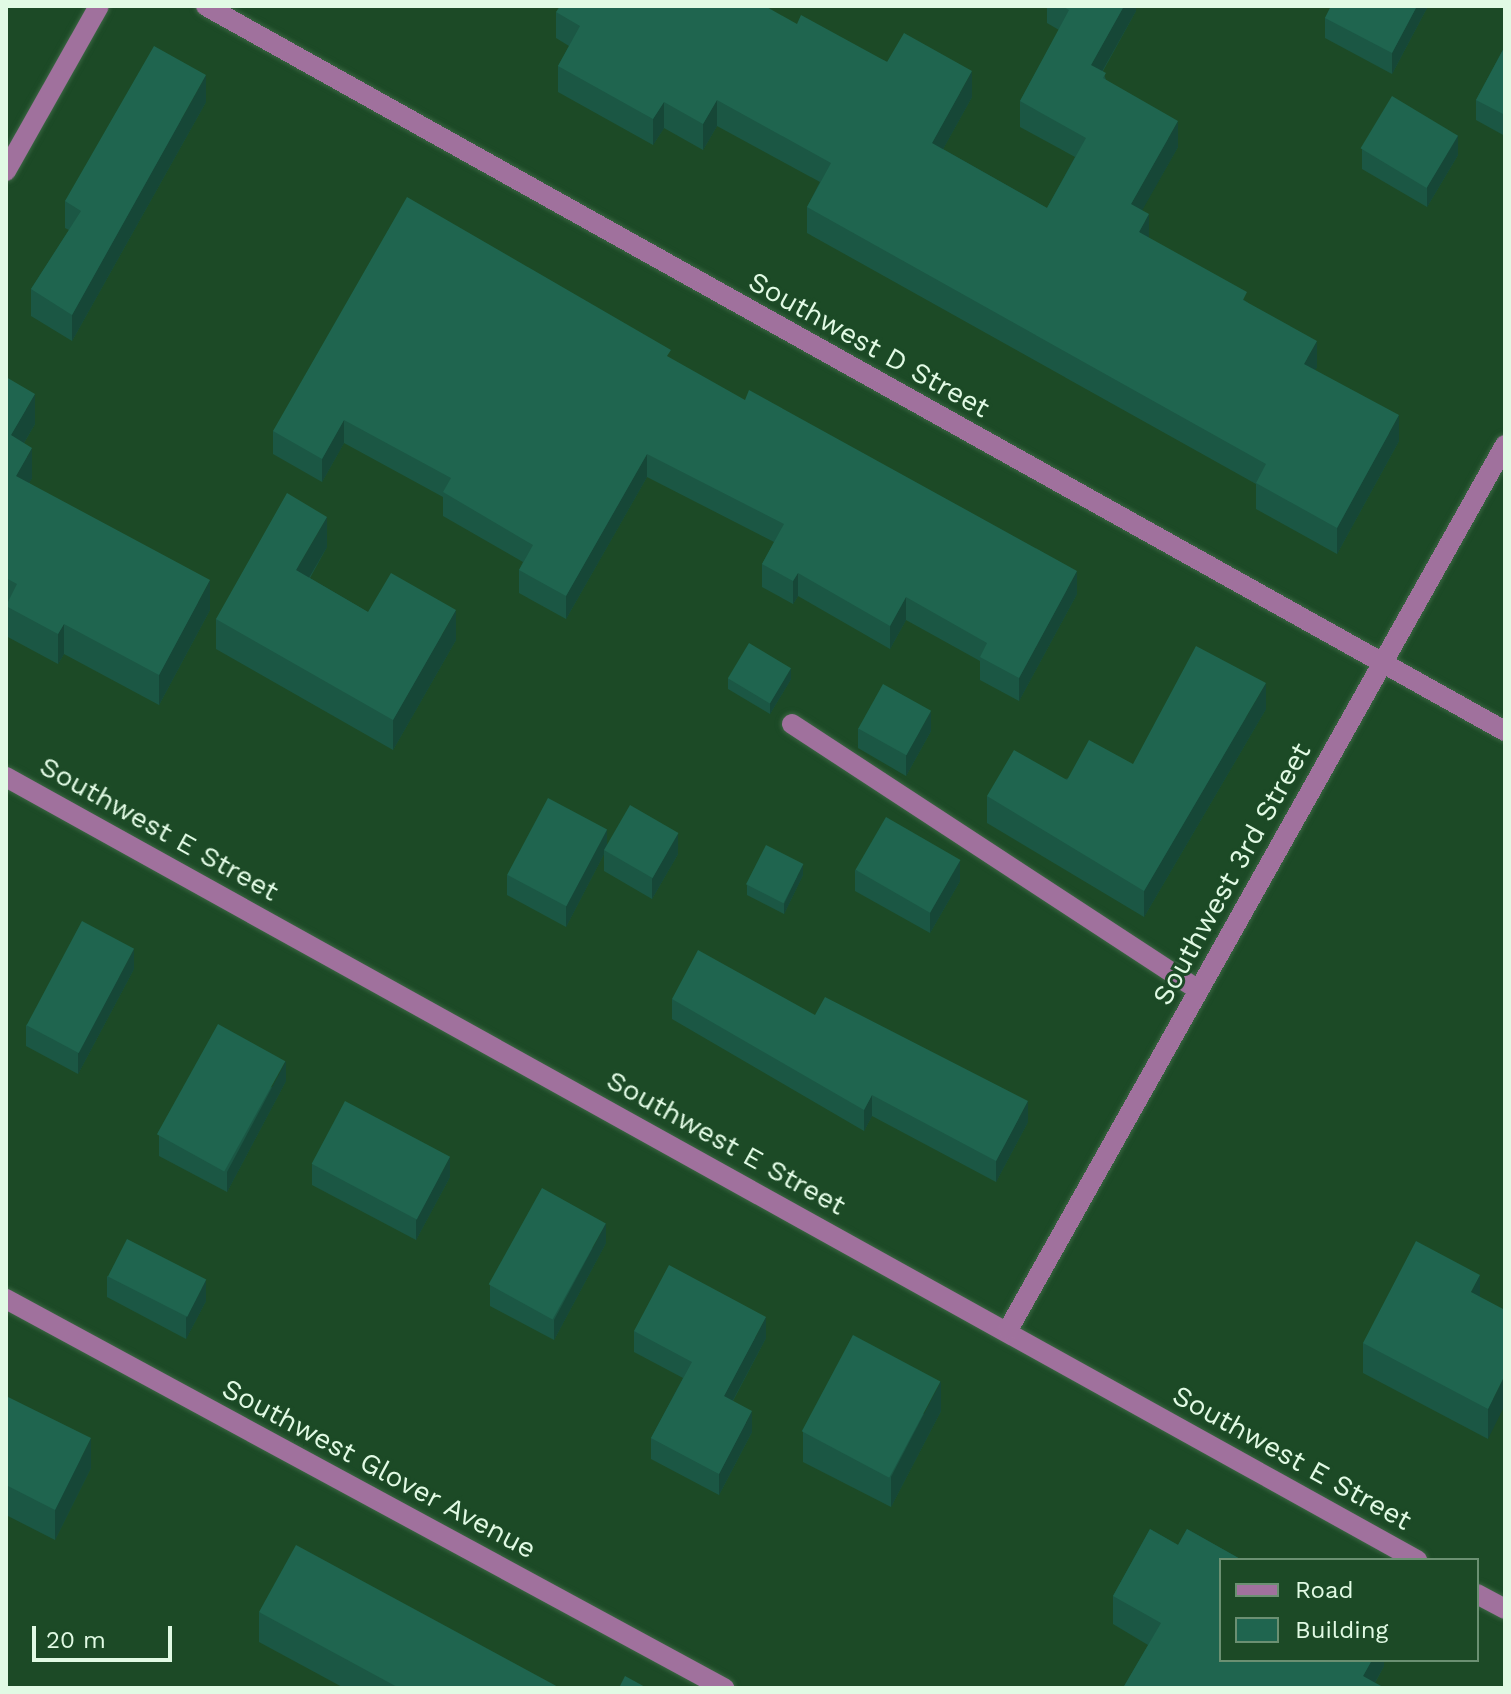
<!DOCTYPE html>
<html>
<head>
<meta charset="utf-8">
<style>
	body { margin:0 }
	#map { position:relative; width:1511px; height:1694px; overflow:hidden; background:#1c4a26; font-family:"Work Sans",sans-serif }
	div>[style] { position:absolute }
	.roads { filter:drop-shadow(0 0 2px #3c6644) drop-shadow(0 0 2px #3c6644) }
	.minor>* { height:20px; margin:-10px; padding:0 10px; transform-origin:10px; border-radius:10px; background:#a0719d }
	.wall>* { inset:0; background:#1b5744 }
	.shaded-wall>* { inset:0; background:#164737 }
	.building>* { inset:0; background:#1f654f; transform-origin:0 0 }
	span { translate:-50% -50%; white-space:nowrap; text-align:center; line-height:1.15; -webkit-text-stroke:6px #1c4a26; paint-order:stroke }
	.street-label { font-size:28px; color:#e1fae4 }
	.frame { position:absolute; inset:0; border:8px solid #e1fae4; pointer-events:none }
	.legend { position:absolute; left:1219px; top:1558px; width:260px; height:104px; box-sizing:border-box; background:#1c4a26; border:2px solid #6b9072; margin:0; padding:10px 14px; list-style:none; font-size:24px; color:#e1fae4 }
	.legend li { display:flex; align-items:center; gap:16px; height:40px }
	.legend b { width:40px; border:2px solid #6b9072 }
	.scale { position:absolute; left:32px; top:1626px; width:140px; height:36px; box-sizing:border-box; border:4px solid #e1fae4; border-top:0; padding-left:10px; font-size:24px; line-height:28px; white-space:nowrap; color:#e1fae4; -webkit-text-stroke:6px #1c4a26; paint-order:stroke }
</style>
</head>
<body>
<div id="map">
	<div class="roads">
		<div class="minor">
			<div style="left:206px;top:6px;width:1488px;rotate:29.17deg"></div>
			<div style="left:6px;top:171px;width:189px;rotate:-60.6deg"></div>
			<div style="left:792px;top:724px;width:486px;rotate:33.2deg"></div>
			<div style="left:6px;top:777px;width:1614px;rotate:29.03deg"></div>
			<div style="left:6px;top:1299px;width:817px;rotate:28.45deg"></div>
			<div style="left:1008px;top:1330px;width:1015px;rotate:-60.68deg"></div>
			<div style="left:1477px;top:1594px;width:32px;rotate:28deg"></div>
		</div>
	</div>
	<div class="wall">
		<div style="clip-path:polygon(1047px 6px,1136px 6px,1136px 11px,1103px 71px,1106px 80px,1178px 147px,1142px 210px,1149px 238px,1247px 302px,1317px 367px,1315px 370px,1399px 441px,1337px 554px,1256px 509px,1256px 484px,807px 233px,807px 207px,820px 182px,717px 126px,703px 150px,664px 128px,653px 145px,558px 92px,558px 66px,569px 46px,556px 38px,556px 12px,797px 24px,972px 97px,943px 149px,1047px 208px,1075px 157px,1020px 127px,1020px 101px,1059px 30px,1047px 23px)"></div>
		<div style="clip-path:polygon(1331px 6px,1428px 6px,1392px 74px,1325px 38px,1325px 18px)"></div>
		<div style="clip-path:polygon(1505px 46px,1505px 136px,1476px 120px,1476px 100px)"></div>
		<div style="clip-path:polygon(206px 102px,72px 341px,31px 316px,31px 289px,69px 230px,65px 228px,65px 201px)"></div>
		<div style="clip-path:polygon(1362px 149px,1458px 155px,1427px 207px,1362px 169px)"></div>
		<div style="clip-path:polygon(671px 359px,1077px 594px,1019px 701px,980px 680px,980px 661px,906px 620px,890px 649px,798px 596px,793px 604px,762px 587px,762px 564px,774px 542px,647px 477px,566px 619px,519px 593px,519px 570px,523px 562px,443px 516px,443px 497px,344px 443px,322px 482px,273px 454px,273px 431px)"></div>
		<div style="clip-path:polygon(6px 377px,35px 424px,24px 443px,32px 478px,29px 483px,210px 610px,159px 705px,64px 654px,58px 664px,6px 636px)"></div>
		<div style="clip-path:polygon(327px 547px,310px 578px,368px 612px,456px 640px,393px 750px,216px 649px,216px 619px)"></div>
		<div style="clip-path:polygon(728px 678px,791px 679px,770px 714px,728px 689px)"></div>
		<div style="clip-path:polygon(1266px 709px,1144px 917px,987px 823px,987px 796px,1133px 764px)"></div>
		<div style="clip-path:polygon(858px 728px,931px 731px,906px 776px,858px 748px)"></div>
		<div style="clip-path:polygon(607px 846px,678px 854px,652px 899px,604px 871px,604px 854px,566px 927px,507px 895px,507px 875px)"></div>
		<div style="clip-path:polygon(855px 870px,960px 881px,930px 933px,855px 891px)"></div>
		<div style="clip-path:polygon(803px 875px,784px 914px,747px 895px,747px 885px)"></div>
		<div style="clip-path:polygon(134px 969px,78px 1074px,26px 1046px,26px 1025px)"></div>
		<div style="clip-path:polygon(672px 999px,815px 1015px,1028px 1122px,996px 1182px,872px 1116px,864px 1131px,672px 1019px)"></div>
		<div style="clip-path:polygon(286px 1081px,227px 1192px,159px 1156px,159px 1135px)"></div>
		<div style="clip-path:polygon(312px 1164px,450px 1177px,416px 1240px,312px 1185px)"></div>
		<div style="clip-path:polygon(606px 1243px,554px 1340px,490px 1306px,490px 1285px)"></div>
		<div style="clip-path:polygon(107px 1276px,206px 1301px,186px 1339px,107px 1297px)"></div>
		<div style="clip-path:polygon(1505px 1310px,1488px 1439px,1363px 1373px,1363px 1343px)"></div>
		<div style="clip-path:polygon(634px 1331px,766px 1338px,733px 1401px,752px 1432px,719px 1495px,651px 1459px,651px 1438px,683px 1378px,634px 1352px)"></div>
		<div style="clip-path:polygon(6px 1396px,91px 1468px,55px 1540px,6px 1515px)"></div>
		<div style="clip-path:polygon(941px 1411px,891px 1507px,803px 1462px,803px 1432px)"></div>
		<div style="clip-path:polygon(1150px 1529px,1178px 1545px,1187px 1529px,1242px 1560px,1221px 1560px,1221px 1660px,1384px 1660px,1384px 1666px,1375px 1683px,1381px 1686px,1381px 1688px,1123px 1688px,1148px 1645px,1113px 1624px,1113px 1596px)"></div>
		<div style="clip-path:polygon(259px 1612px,560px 1688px,344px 1688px,259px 1642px)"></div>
	</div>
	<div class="shaded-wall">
		<div style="clip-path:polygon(1124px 6px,1136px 6px,1136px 11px,1091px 91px,1091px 65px)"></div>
		<div style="clip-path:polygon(1417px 6px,1428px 6px,1392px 74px,1392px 53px)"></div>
		<div style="clip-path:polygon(972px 71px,972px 97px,932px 169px,932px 143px)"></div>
		<div style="clip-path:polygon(206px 75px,206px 102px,72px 341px,72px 315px)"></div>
		<div style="clip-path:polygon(717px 100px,717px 126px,703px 150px,703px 124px)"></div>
		<div style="clip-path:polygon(664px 102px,664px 128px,653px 145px,653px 119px)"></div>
		<div style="clip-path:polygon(1178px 121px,1178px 147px,1131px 230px,1131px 204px)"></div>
		<div style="clip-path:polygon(1458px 135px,1458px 155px,1427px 207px,1427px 187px)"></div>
		<div style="clip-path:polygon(1149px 214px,1149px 240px,1139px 232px)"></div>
		<div style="clip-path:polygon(1317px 341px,1317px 367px,1304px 390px,1304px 364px)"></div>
		<div style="clip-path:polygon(35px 394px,35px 424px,11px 465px,11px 435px)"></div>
		<div style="clip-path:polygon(1399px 415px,1399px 441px,1337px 554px,1337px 528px)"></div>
		<div style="clip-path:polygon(344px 420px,344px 443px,322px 482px,322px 459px)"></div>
		<div style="clip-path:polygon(32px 448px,32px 478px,16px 506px,16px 476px)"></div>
		<div style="clip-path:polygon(647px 454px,647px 477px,566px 619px,566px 596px)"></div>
		<div style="clip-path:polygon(327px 517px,327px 547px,296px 600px,296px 570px)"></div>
		<div style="clip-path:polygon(1077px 571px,1077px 594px,1019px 701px,1019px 678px)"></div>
		<div style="clip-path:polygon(798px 573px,798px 596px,793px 604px,793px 581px)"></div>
		<div style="clip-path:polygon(210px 580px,210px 610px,159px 705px,159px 675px)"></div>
		<div style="clip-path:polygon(906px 597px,906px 620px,890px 649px,890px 626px)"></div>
		<div style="clip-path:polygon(456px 610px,456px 640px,393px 750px,393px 720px)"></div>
		<div style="clip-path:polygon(64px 624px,64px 654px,58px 664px,58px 634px)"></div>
		<div style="clip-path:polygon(791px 668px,791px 679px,770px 714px,770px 703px)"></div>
		<div style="clip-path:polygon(1266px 683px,1266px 709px,1144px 917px,1144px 891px)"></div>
		<div style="clip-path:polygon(931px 711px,931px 731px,906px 776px,906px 755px)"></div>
		<div style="clip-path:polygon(607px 829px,607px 850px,604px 850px,604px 854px,566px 927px,566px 906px)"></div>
		<div style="clip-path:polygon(678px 833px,678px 854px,652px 899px,652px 879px)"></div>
		<div style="clip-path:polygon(960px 860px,960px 881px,930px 933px,930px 913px)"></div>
		<div style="clip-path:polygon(803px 864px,803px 875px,784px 914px,784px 904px)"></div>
		<div style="clip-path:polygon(134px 949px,134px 969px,78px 1074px,78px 1053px)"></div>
		<div style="clip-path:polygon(286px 1061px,286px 1081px,227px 1192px,227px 1172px)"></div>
		<div style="clip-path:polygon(872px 1095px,872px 1116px,864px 1131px,864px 1110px)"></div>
		<div style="clip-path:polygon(1028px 1101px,1028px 1122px,996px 1182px,996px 1161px)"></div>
		<div style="clip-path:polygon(450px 1157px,450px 1177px,416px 1240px,416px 1220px)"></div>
		<div style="clip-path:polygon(606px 1223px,606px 1243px,554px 1340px,554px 1320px)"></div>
		<div style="clip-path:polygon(1480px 1275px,1480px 1305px,1471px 1292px)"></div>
		<div style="clip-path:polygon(206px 1280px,206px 1301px,186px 1339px,186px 1318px)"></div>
		<div style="clip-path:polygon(766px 1317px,766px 1338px,724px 1417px,724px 1396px)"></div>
		<div style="clip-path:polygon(1505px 1375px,1505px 1405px,1488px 1439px,1488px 1409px)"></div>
		<div style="clip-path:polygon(941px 1381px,941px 1411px,891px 1507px,891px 1477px)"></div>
		<div style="clip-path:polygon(752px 1411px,752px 1432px,719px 1495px,719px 1474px)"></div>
		<div style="clip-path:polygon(91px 1438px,91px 1468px,55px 1540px,55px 1510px)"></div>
		<div style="clip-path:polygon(1372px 1660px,1384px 1660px,1384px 1666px,1372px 1688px,1363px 1676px)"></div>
	</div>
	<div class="building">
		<div style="clip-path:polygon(560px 6px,765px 6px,797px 24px,801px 15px,887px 62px,904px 33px,972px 71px,932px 143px,1047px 208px,1086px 138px,1020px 101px,1069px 10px,1062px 6px,1124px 6px,1091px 65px,1106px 73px,1103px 78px,1178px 121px,1131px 204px,1149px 214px,1139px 232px,1247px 292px,1243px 300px,1317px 341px,1304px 364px,1399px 415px,1337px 528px,1256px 483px,1266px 464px,807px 207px,831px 163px,717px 100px,703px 124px,664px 102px,653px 119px,558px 66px,580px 26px,556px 12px)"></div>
		<div style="clip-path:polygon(1331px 6px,1417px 6px,1392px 53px,1325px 18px)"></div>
		<div style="clip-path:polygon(154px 46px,206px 75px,72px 315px,31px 289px,81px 211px,65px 201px)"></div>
		<div style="clip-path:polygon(1505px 46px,1505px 115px,1476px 100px)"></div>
		<div style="left:1392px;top:96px;width:77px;height:61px;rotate:31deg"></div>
		<div style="clip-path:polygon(407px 197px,671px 350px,667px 356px,745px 400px,749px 390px,1077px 571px,1019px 678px,980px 657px,987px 643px,906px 597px,890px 626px,798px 573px,793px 581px,762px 564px,784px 524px,647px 454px,566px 596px,519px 570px,533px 545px,443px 492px,451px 478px,344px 420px,322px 459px,273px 431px)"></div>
		<div style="clip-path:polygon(6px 377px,35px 394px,11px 435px,32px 448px,16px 476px,210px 580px,159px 675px,64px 624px,58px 634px,6px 606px,17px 584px,6px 578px)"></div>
		<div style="clip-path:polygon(287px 493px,327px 517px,296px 570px,368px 612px,391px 573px,456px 610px,393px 720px,216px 619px)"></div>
		<div style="left:749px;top:643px;width:49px;height:41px;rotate:31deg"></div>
		<div style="clip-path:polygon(1196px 646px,1266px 683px,1144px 891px,987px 796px,1014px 750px,1067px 780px,1089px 740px,1133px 764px)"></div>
		<div style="left:883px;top:684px;width:55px;height:51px;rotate:29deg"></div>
		<div style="left:548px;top:798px;width:67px;height:87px;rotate:28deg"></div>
		<div style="left:630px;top:805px;width:56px;height:52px;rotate:30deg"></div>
		<div style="left:886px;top:817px;width:86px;height:61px;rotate:30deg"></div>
		<div style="left:766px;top:845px;width:42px;height:44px;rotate:27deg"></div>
		<div style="left:82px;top:921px;width:59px;height:118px;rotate:28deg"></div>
		<div style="clip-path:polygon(698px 950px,815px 1015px,825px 997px,1028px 1101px,996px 1161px,872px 1095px,864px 1110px,672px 999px)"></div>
		<div style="left:218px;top:1024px;width:77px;height:126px;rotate:29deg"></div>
		<div style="left:345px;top:1101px;width:119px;height:71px;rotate:28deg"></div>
		<div style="left:542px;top:1188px;width:73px;height:110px;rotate:29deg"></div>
		<div style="left:127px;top:1239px;width:89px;height:42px;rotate:27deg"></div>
		<div style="clip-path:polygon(1416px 1241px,1480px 1275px,1471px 1292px,1505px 1310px,1505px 1375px,1488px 1409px,1363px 1343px)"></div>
		<div style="clip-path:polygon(669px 1265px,766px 1317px,724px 1396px,752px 1411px,719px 1474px,651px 1438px,692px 1362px,634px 1331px)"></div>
		<div style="left:853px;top:1335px;width:99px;height:109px;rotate:28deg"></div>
		<div style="clip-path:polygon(6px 1396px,91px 1438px,55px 1510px,6px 1485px)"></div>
		<div style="clip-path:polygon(1150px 1529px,1178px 1545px,1187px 1529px,1242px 1560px,1221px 1560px,1221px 1660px,1372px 1660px,1363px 1676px,1381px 1686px,1380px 1688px,1123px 1688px,1161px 1623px,1113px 1596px)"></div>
		<div style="clip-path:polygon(296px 1545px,560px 1688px,399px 1688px,259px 1612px)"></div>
		<div style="clip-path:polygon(625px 1676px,647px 1688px,619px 1688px)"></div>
	</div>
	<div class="street-label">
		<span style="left:869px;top:345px;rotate:29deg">Southwest D Street</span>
		<span style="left:159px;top:829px;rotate:29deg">Southwest E Street</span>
		<span style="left:1232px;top:874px;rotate:-61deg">Southwest 3rd Street</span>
		<span style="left:726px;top:1143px;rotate:29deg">Southwest E Street</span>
		<span style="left:1292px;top:1458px;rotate:29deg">Southwest E Street</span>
		<span style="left:379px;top:1469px;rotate:28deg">Southwest Glover Avenue</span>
	</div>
	<div class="frame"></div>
	<ul class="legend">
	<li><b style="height:10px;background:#a0719d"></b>Road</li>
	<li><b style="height:22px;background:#1f654f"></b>Building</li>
	</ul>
	<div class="scale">20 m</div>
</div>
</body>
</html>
